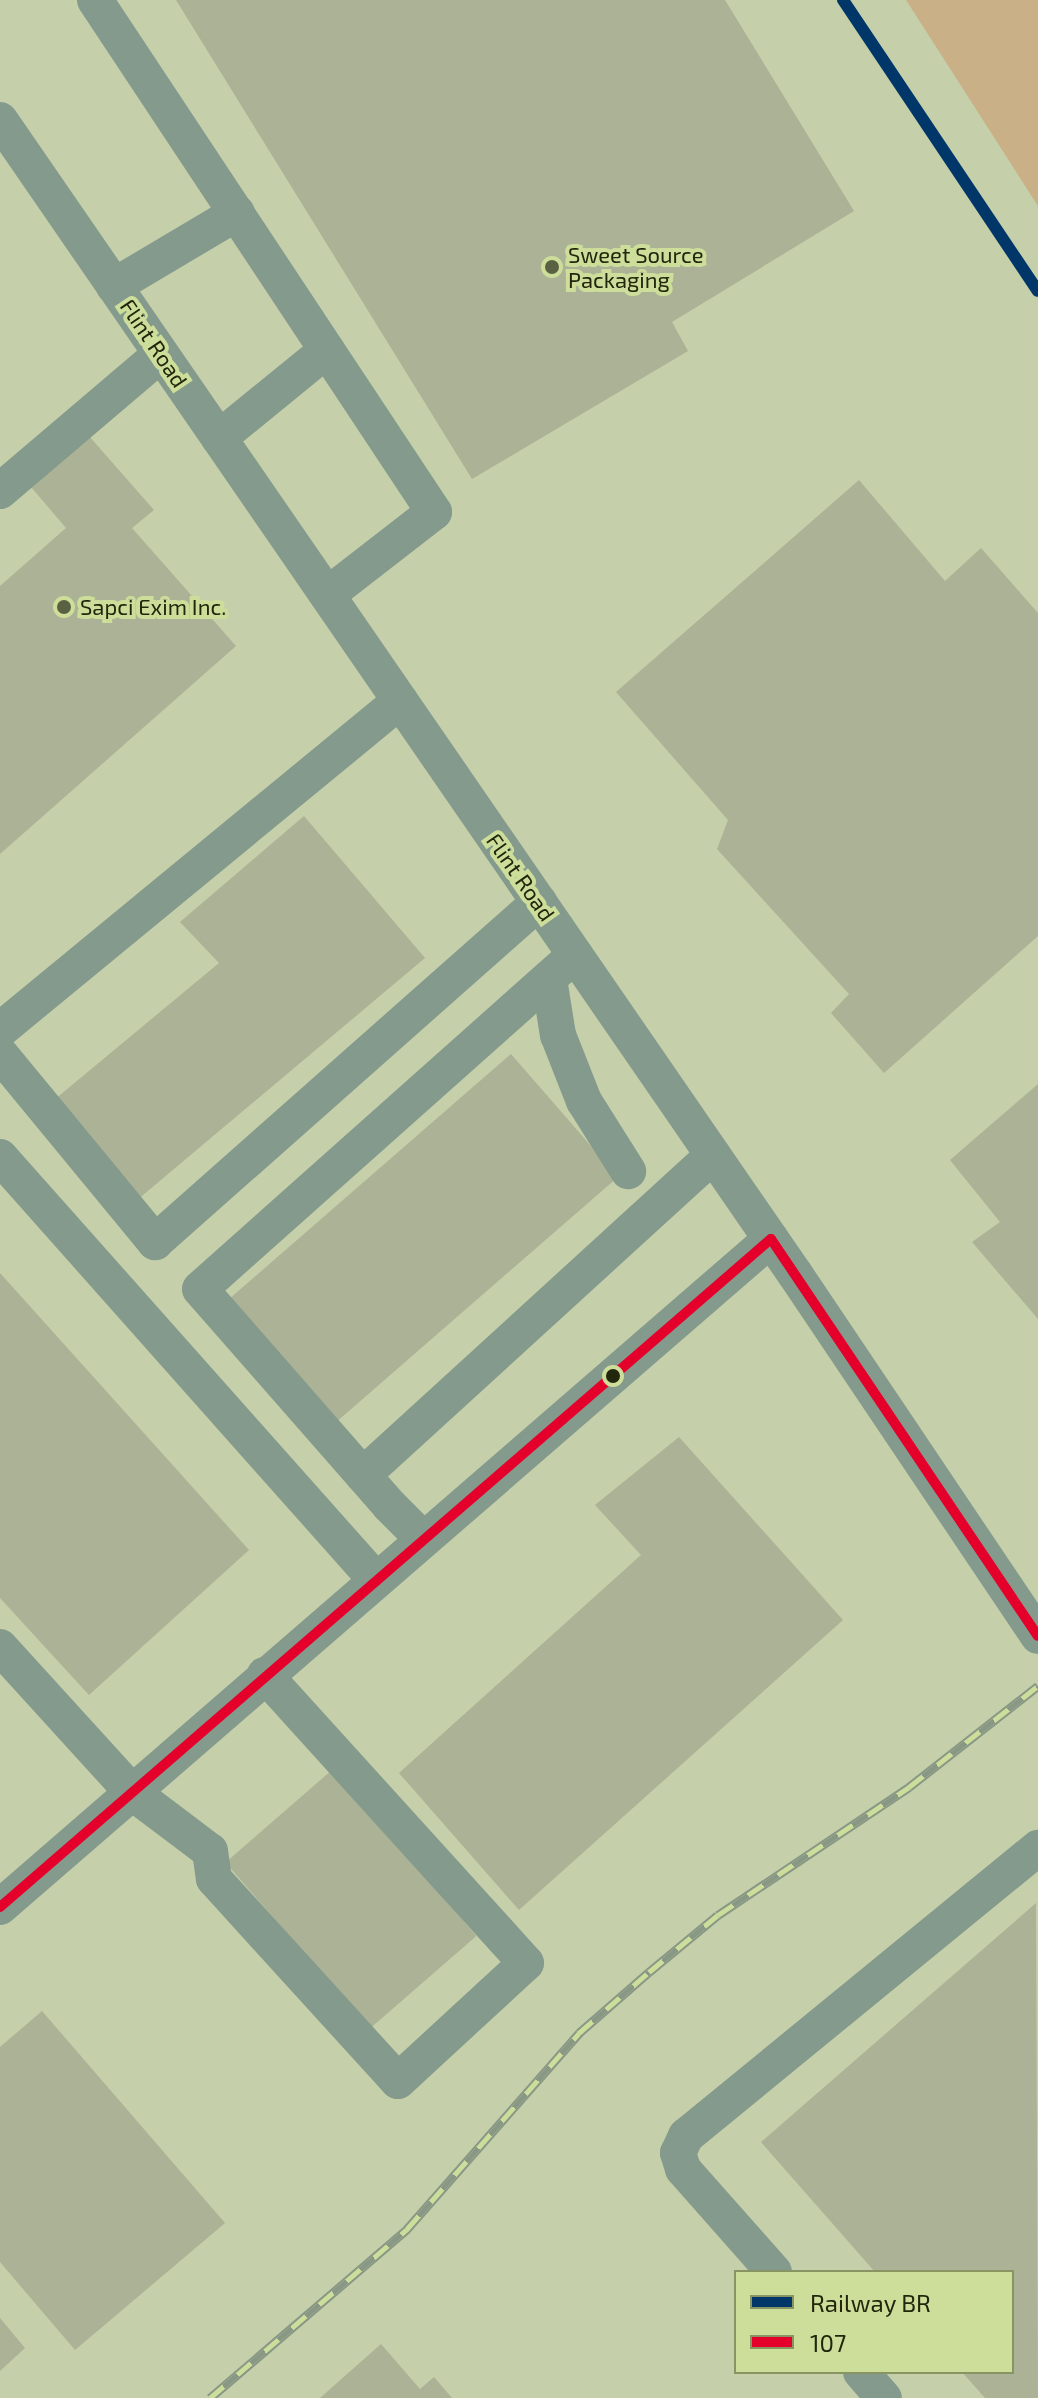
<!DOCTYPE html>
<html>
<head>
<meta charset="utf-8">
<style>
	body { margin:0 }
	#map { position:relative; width:1038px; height:2398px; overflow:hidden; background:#c5cfaa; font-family:"Exo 2",sans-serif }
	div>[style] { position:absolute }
	.green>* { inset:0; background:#c9b087 }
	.building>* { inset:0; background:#abb295; transform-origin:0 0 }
	.minor>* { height:36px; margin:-18px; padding:0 18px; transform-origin:18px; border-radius:18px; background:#849a8c }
	.rail>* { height:9px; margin-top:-4.5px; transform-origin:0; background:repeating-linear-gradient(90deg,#cdde9b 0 18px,#899884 0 36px); box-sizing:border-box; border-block:2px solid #899884 }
	.bus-1>* { height:10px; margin:-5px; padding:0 5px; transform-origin:5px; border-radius:5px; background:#e4002b }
	.rail-1>* { height:12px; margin:-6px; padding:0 6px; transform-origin:6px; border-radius:6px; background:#003768 }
	.dots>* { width:22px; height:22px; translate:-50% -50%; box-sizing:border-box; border:4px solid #cdde9b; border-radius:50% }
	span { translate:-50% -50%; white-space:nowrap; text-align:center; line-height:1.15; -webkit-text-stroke:8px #cdde9b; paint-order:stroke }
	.poi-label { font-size:22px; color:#21260c }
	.left { translate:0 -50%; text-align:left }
	.street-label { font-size:22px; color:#21260c }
	.legend { position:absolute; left:734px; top:2270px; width:280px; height:104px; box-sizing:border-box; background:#cdde9b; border:2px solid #889462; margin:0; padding:10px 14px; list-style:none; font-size:24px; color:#21260c }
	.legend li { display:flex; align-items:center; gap:16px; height:40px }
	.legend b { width:40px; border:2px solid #889462 }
</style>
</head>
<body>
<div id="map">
	<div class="green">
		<div style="clip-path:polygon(906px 0,1038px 0,1038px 206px)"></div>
	</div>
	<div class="building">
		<div style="clip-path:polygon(176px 0,725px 0,854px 211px,672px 322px,688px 351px,472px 479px)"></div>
		<div style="clip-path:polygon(89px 436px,154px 510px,132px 528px,236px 646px,0 854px,0 586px,66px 528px,31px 487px)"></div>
		<div style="clip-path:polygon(859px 480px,945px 581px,981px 548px,1038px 613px,1038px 936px,884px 1073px,831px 1013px,849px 994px,717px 849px,728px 820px,616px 692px)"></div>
		<div style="clip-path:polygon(304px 816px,425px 958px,130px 1206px,48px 1105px,219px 963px,180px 922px)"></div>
		<div style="left:511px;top:1054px;width:163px;height:382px;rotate:49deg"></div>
		<div style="clip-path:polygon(1038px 1084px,1038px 1319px,972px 1242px,1000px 1222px,950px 1160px)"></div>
		<div style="clip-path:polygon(0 1273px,249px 1550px,89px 1695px,0 1598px)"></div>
		<div style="clip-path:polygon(679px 1437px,843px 1620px,519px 1910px,399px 1773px,641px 1555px,595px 1505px)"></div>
		<div style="left:332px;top:1770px;width:220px;height:141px;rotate:49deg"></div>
		<div style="clip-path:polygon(1036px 1903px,1038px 2398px,985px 2398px,962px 2372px,1012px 2372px,1012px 2272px,875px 2272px,761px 2142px)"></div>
		<div style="clip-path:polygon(42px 2011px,225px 2223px,75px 2350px,0 2262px,0 2047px)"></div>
		<div style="clip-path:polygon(0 2318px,25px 2348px,0 2371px)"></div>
		<div style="clip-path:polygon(381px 2344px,420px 2389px,434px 2377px,452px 2398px,320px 2398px)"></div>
	</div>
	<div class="minor">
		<div style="left:95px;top:0;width:614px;rotate:56.49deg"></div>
		<div style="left:434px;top:512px;width:135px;rotate:142.2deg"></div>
		<div style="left:0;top:120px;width:1401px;rotate:55.44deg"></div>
		<div style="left:795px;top:1274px;width:436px;rotate:56.1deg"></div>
		<div style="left:114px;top:286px;width:143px;rotate:-30.7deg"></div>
		<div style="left:219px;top:438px;width:139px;rotate:-39.2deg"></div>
		<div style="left:0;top:491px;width:211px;rotate:-40.4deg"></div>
		<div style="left:549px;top:979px;width:57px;rotate:80.9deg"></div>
		<div style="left:558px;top:1035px;width:71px;rotate:68.5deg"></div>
		<div style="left:584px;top:1101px;width:83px;rotate:57.8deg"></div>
		<div style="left:0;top:1030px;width:518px;rotate:-39.44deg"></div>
		<div style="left:0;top:1054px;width:244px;rotate:50.5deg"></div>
		<div style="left:155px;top:1242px;width:513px;rotate:-41.52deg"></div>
		<div style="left:0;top:1157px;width:566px;rotate:48.37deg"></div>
		<div style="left:363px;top:1475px;width:474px;rotate:-42.4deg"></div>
		<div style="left:423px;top:1539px;width:47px;rotate:-135deg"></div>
		<div style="left:390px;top:1506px;width:288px;rotate:-131.2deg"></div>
		<div style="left:200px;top:1289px;width:502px;rotate:-41.69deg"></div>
		<div style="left:0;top:1647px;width:197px;rotate:47.7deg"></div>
		<div style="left:133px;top:1793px;width:96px;rotate:37deg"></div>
		<div style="left:210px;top:1851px;width:28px;rotate:82deg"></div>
		<div style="left:214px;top:1879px;width:273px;rotate:47.7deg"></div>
		<div style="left:398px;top:2081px;width:174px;rotate:-42.7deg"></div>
		<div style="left:526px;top:1963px;width:389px;rotate:-132.2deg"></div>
		<div style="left:0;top:1907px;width:1020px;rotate:-40.91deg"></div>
		<div style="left:774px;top:2272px;width:137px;rotate:-131.5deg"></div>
		<div style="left:683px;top:2169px;width:17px;rotate:-107deg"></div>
		<div style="left:678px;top:2153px;width:19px;rotate:-65deg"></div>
		<div style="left:686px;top:2136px;width:455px;rotate:-39.3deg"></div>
		<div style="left:861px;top:2372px;width:35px;rotate:49deg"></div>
	</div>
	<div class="rail">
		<div style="left:210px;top:2398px;width:260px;rotate:-40.6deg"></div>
		<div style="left:407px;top:2229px;width:261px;rotate:-48.7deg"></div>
		<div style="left:579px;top:2033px;width:93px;rotate:-41.1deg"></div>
		<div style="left:649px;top:1972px;width:89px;rotate:-39.6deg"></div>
		<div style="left:718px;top:1915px;width:230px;rotate:-33.8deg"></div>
		<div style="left:909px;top:1787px;width:164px;rotate:-38.1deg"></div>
	</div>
	<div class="bus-1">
		<div style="left:771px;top:1239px;width:478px;rotate:56.1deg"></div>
		<div style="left:0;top:1907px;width:1020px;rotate:-40.91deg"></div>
	</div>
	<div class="rail-1">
		<div style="left:843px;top:0;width:350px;rotate:56.2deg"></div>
	</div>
	<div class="dots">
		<div style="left:552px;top:267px;background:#5a6143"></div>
		<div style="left:64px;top:607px;background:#5a6143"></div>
		<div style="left:613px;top:1376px;background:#21260c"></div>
	</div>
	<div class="poi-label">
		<span class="left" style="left:568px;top:267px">Sweet Source<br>Packaging</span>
		<span class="left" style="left:80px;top:607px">Sapci Exim Inc.</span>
	</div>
	<div class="street-label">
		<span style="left:154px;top:343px;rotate:56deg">Flint Road</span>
		<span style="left:521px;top:877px;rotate:55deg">Flint Road</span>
	</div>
	<ul class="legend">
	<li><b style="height:10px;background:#003768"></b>Railway BR</li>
	<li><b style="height:10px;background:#e4002b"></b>107</li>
	</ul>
</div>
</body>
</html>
